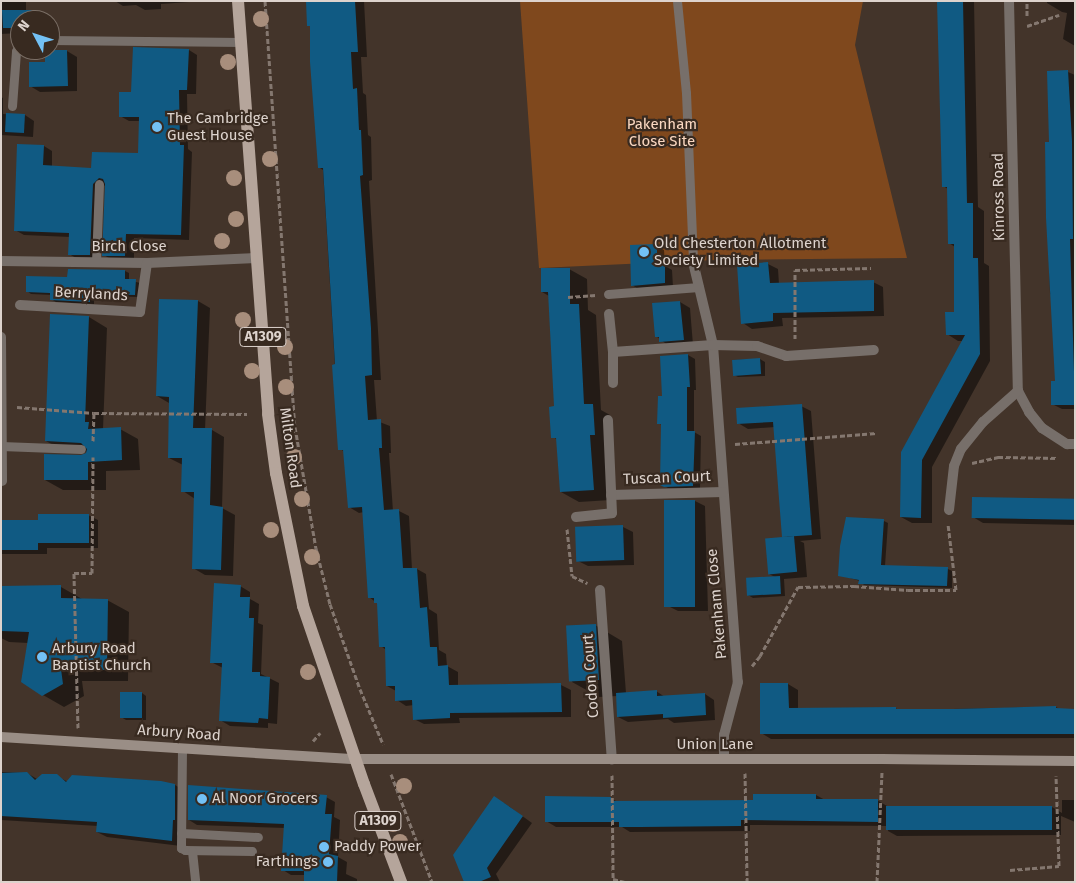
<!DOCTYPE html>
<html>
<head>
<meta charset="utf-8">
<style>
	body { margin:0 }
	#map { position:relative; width:1076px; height:883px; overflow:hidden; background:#43342a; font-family:"Fira Sans",sans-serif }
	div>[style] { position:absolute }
	.green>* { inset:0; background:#7f481d }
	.shadow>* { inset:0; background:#0007 }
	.building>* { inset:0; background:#105a83; transform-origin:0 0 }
	.path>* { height:3px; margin-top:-1.5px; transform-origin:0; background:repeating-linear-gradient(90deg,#84776f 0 5px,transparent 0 7.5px) }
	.lane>* { height:9px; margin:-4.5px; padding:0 4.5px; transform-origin:4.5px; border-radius:4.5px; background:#776f6a }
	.street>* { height:10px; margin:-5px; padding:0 5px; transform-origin:5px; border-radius:5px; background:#776f6a }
	.secondary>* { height:10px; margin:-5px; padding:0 5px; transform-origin:5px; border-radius:5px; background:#9a8e86 }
	.primary>* { height:12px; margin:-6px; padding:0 6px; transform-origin:6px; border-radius:6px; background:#b5a59b }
	.trees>* { width:16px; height:16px; margin:-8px; border-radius:50%; background:#a88e7c }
	.dots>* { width:14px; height:14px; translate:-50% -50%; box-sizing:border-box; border:2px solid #382a20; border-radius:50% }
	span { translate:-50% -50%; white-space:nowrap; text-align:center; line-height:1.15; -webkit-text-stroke:4.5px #382a20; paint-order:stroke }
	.shield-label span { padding:1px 4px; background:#382a20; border:1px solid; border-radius:4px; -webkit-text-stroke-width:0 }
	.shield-label { font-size:14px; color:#ddd3cd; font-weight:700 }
	.poi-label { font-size:15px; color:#ddd3cd }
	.left { translate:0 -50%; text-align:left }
	.right { translate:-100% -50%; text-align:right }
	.park-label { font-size:15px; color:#fad7c0 }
	.street-label { font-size:15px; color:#ddd3cd }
	.frame { position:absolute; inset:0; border:2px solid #ddd3cd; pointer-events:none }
	.north { position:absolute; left:10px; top:10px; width:50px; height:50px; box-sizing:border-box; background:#382a20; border:1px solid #7a6e65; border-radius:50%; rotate:310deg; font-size:14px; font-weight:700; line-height:20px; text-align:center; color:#ddd3cd }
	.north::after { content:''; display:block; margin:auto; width:18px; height:22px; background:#73c1f5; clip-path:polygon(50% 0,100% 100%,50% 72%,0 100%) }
</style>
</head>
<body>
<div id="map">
	<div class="green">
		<div style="clip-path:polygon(520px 1px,863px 1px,855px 45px,907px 258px,714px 260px,539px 268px)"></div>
	</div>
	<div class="shadow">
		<div style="clip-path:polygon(1px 1px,26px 1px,26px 12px,34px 12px,44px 17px,44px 20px,20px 20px,20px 33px,1px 34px)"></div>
		<div style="clip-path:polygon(115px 1px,189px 1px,189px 2px,161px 4px,161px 9px,145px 10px,136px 5px,123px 6px)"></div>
		<div style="clip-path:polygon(307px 1px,364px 1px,367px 57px,361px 57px,363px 93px,366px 95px,368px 135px,371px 137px,372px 180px,369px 181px,381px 380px,374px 380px,377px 421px,390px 426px,391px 453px,389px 453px,393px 511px,399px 511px,409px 516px,412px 569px,417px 569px,426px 574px,429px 609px,437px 614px,439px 650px,446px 654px,447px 666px,458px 672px,458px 686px,561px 685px,571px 690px,571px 717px,459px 718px,460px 723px,424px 724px,414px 719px,414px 705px,406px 706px,397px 700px,396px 691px,387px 686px,386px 650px,381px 646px,378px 604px,369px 597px,364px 512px,359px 513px,349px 507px,345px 452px,340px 449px,323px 170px,320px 168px,311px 26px)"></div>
		<div style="clip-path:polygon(938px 1px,974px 1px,978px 207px,984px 211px,984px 263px,989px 266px,990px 361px,932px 467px,932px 523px,912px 523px,901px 517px,963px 341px,958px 341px,947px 334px,955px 313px,955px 247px,949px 243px,948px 189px,943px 186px)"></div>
		<div style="clip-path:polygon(1047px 1px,1075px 1px,1075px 46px,1063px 39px,1067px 13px,1062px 12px,1047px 3px)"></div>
		<div style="clip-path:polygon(189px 50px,197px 55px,196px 94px,187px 94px,188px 149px,192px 152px,189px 240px,134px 238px,134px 260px,112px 260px,104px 255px,107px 183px,101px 189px,98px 260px,78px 259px,69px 254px,70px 237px,24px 235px,15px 230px,44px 146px,52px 151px,52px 167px,92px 170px,139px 154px,140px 121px,129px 121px,120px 116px,132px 93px)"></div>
		<div style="clip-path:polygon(67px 51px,77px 57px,77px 91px,40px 92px,30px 86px,46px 63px)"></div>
		<div style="clip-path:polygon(1048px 72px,1068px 72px,1075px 75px,1075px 409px,1062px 409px,1052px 404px,1056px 382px,1053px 295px,1050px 294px,1046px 143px,1050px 143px)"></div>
		<div style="clip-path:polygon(1px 97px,3px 98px,3px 114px,25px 115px,34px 121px,33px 137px,1px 135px)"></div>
		<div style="clip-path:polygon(656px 246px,664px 250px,665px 266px,672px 270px,673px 287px,640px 290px,632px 285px)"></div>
		<div style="clip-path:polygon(768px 264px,778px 269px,779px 284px,873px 282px,883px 287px,884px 316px,782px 318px,783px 326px,752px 329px,743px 323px)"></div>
		<div style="clip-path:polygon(569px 269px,587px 279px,588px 310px,596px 315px,601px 410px,610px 415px,611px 500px,579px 502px,561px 492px,558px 440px,553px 437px,555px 407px,549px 296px,542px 292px)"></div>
		<div style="clip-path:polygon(125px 271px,129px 273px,129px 280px,140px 283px,139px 297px,94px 296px,94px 304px,56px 302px,51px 299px,52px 295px,31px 294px,27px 291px,68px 278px)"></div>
		<div style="clip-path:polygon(198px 301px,210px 308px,205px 430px,212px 430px,224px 437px,222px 508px,235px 515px,233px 576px,205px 575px,193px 568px,195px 499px,183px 491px,183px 465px,169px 458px,169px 403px,157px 396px)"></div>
		<div style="clip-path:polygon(680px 302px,690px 308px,693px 345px,670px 347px,656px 336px)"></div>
		<div style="clip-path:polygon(89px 317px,107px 328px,103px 429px,120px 429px,138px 439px,140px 470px,106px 471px,106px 490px,63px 490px,45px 480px,90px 452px,64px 451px,46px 441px)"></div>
		<div style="clip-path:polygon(688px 355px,695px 359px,696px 390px,694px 390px,694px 432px,701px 436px,700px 489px,668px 488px,661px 484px,662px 425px,658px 423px)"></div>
		<div style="clip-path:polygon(760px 359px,765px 362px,765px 376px,738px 377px,734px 375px,733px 360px)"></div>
		<div style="clip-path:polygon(801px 406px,811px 411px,821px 539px,800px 541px,804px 543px,807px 577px,784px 579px,785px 596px,753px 598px,748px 595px,775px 577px,769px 574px,787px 538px,775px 427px,748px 429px,738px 423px)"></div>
		<div style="clip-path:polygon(1075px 500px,1075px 525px,983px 523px,973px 517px)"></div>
		<div style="clip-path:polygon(695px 501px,705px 506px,708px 611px,678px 611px,668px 606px,665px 502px)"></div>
		<div style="clip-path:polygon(88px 515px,98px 520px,98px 548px,47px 548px,47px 554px,1px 554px,1px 521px,39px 521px)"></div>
		<div style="clip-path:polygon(884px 521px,888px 523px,885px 566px,948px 569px,952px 571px,952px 588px,864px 585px,860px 581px,840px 575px)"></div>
		<div style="clip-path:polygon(623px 527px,633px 532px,634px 565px,588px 566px,578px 561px)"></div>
		<div style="clip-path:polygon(240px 586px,250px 592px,250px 599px,259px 604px,258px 623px,263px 625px,261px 674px,279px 683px,277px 724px,268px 723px,268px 728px,230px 726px,220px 720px,223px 668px,211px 662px)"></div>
		<div style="clip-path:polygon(1px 587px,61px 587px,82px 599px,107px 600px,129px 612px,128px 681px,82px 681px,84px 696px,64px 707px,43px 695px,28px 643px,9px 642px,1px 638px)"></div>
		<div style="clip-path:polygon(595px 625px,622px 641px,626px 693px,656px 691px,665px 697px,705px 694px,714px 700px,715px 720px,674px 723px,668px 719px,628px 722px,618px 717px,617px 696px,599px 697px,572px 682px)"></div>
		<div style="clip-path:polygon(761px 684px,788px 684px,798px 690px,798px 709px,895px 708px,899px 710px,1056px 707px,1061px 710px,1075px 710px,1075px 738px,771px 739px,761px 733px)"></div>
		<div style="clip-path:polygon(142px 693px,146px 696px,146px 720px,126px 720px,121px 717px)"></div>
		<div style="clip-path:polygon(1px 772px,27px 773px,37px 779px,57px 776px,68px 782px,175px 785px,185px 791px,181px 846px,107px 837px,97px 832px,98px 826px,1px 820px)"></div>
		<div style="clip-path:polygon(816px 795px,825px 800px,877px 800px,887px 806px,887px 809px,1052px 807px,1062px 813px,1062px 800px,1075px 800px,1075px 822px,1061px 816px,1061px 835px,897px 836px,888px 831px,888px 826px,750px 825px,750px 831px,630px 832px,622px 827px,556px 827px,546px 821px,610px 798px,618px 802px,754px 801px)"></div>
		<div style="clip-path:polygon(326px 797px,335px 802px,334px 817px,340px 820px,338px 857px,347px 862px,346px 874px,357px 879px,357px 882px,305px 882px,305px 875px,291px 875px,283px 870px,285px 828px,197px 825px,189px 820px)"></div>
		<div style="clip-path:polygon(504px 803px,532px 823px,496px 874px,500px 882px,466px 882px)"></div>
	</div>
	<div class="building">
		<div style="clip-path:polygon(306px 1px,355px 1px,358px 52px,351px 52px,353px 89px,357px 88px,359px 130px,361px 130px,363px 175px,360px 176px,371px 328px,372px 375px,365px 376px,368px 420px,381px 419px,382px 448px,379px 448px,384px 510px,399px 509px,403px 568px,417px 568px,420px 608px,427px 607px,430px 647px,437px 647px,438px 666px,448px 665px,449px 685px,561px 683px,562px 712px,450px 713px,450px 718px,413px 720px,412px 700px,395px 701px,395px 686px,386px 686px,385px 647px,379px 647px,377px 603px,374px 603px,374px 598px,368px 598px,362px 507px,348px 508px,343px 450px,338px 450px,332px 365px,335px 364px,323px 168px,318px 168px,310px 62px,310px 26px,307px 26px)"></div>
		<div style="clip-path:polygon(937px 1px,963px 1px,967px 203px,973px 203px,973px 258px,978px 258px,980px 354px,922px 460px,921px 518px,900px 517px,901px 452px,965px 335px,946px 335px,945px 312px,954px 312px,954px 244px,948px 244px,947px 187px,942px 187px)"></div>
		<div style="clip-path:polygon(2px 10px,35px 10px,35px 20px,20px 20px,20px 28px,3px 28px)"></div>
		<div style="clip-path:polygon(133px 47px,189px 49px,187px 90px,179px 90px,180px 145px,184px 145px,181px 235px,126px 234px,125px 256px,102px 256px,105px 184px,103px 179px,99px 178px,93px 184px,90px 255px,68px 255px,69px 233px,14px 231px,17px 144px,44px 145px,43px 165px,91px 168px,92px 152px,138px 153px,139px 117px,119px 117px,119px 92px,131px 92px)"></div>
		<div style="clip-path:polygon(45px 50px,67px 50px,68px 86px,29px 87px,29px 62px,45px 62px)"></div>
		<div style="clip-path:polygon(1068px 70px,1072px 141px,1073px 239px,1070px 239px,1075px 405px,1051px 405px,1051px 381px,1055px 381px,1046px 218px,1045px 142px,1049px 142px,1047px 71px)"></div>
		<div style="left:6px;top:113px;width:19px;height:19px;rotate:3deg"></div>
		<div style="clip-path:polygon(657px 244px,657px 264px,665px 264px,665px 283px,631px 286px,630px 245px)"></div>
		<div style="clip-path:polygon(768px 262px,770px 283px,874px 280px,874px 311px,773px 313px,773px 321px,741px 324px,737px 265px)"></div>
		<div style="clip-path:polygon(541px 268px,570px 268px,570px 304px,579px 304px,584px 404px,593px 404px,595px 435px,590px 435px,594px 490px,560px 492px,556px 438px,551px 438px,549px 407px,554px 406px,548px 292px,541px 292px)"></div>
		<div style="clip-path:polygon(68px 269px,125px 270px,125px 279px,136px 279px,135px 295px,90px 294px,90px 302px,50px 300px,50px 293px,26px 292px,26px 276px,67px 277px)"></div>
		<div style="clip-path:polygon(159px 299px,198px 300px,193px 428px,212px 428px,210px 505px,223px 507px,221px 570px,192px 569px,194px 492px,181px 492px,182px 458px,168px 458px,169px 397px,156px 396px)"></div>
		<div style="clip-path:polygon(680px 301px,684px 340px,659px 342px,659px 337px,655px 337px,652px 303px)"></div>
		<div style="clip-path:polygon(50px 314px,89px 316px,85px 422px,89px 422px,88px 429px,121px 427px,122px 460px,88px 462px,88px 480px,44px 480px,44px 454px,81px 455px,86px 453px,87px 449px,81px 443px,45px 441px)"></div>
		<div style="clip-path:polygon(688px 354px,690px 387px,687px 387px,687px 431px,695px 431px,693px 486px,664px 487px,660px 485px,661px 424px,657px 424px,658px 396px,662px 396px,660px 356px)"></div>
		<div style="left:760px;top:358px;width:16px;height:28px;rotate:86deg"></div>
		<div style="clip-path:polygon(802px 404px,812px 535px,782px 537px,773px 422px,737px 424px,736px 408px)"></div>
		<div style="left:972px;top:497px;width:103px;height:21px;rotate:1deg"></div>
		<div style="left:664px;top:500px;width:31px;height:107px"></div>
		<div style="clip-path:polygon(38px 514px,89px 514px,89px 543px,38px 543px,38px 550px,1px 550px,1px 520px,38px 520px)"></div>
		<div style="clip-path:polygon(846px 517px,884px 519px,881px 565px,948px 567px,947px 586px,858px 584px,859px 580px,838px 576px,840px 546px)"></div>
		<div style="left:623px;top:525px;width:35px;height:48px;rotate:88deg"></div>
		<div style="left:794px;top:536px;width:36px;height:29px;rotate:85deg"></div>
		<div style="left:780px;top:576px;width:18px;height:34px;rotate:87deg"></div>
		<div style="clip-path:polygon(214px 583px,241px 585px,240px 597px,250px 597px,249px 618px,254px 618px,252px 672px,260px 672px,260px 676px,270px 677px,268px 719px,259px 718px,258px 723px,219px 721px,222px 663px,210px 663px)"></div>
		<div style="clip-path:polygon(61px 585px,61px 598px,108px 599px,107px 670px,61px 669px,63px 684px,42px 696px,21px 682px,29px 632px,1px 631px,1px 586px)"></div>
		<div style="left:596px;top:624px;width:56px;height:30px;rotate:87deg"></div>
		<div style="clip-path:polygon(760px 683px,788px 683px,789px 708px,896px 707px,896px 709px,955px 709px,1056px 706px,1056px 708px,1075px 709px,1075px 734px,760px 734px)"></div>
		<div style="clip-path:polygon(657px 690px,657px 696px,705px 693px,706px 715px,663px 718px,663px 714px,617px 717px,616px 693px)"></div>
		<div style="left:120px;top:692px;width:22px;height:26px"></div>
		<div style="clip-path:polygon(27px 772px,35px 780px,42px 774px,57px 774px,66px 782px,72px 775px,161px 781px,175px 784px,175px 820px,173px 820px,172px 841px,96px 832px,97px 822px,1px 816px,1px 773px)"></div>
		<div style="clip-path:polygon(188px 785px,327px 795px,325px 814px,332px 814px,329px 854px,338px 856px,337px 882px,304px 882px,304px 871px,281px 871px,284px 824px,188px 820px)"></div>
		<div style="clip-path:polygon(753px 794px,816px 794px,816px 799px,878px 799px,878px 822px,741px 820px,741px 826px,640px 827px,619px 827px,619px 822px,545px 822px,545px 796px,611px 797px,611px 801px,753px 800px)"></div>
		<div style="clip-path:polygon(494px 796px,523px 816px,487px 868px,491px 877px,479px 882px,464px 882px,453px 855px)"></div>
		<div style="left:1052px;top:806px;width:24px;height:166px;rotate:90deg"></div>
	</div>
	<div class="path">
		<div style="left:265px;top:1px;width:427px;rotate:86deg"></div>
		<div style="left:295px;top:427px;width:123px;rotate:80.2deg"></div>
		<div style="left:316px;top:548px;width:58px;rotate:76deg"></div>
		<div style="left:330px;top:604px;width:90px;rotate:70.6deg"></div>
		<div style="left:360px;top:689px;width:60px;rotate:67.3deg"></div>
		<div style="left:1027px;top:16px;width:15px;rotate:-90deg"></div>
		<div style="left:1027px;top:26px;width:34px;rotate:-19deg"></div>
		<div style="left:568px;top:297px;width:28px;rotate:-4deg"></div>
		<div style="left:795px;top:339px;width:69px;rotate:-90deg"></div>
		<div style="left:795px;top:270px;width:76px;rotate:-1.5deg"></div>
		<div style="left:17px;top:407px;width:77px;rotate:4.5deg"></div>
		<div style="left:94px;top:413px;width:153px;rotate:0.4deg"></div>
		<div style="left:93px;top:441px;width:28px;rotate:-88deg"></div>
		<div style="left:735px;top:444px;width:142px;rotate:-4.4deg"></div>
		<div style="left:972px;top:463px;width:27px;rotate:-13deg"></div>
		<div style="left:998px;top:457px;width:60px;rotate:1deg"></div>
		<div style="left:567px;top:529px;width:47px;rotate:83.9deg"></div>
		<div style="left:572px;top:576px;width:17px;rotate:25deg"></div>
		<div style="left:752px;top:666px;width:13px;rotate:-51deg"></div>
		<div style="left:760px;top:656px;width:79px;rotate:-61.2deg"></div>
		<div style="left:798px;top:587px;width:56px;rotate:-1deg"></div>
		<div style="left:854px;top:586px;width:54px;rotate:4.2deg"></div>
		<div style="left:908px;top:590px;width:48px"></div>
		<div style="left:956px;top:590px;width:66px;rotate:-96.9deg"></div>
		<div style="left:78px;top:728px;width:155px;rotate:-91.5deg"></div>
		<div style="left:74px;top:573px;width:18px"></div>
		<div style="left:92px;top:573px;width:116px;rotate:-89.5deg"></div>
		<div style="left:313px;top:741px;width:11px;rotate:-49deg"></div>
		<div style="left:745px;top:773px;width:109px;rotate:88.9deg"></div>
		<div style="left:391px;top:774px;width:116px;rotate:69.2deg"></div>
		<div style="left:612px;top:775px;width:104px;rotate:89.4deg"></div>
		<div style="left:613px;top:879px;width:12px;rotate:14deg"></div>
		<div style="left:1010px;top:870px;width:49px;rotate:-4.7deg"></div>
		<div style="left:1059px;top:866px;width:90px;rotate:-91.9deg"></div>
		<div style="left:877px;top:882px;width:110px;rotate:-87.4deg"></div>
	</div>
	<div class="lane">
		<div style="left:677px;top:1px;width:92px;rotate:84.4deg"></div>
		<div style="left:686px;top:93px;width:169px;rotate:87.6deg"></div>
		<div style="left:50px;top:40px;width:192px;rotate:0.6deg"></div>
		<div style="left:12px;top:106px;width:55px;rotate:-85.8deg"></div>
		<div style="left:16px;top:51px;width:9px;rotate:-63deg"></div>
		<div style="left:96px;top:262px;width:78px;rotate:-87.8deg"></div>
		<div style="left:608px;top:294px;width:91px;rotate:-4.4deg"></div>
		<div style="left:1px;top:446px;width:80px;rotate:2.1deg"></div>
		<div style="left:182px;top:749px;width:99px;rotate:90.6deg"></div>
		<div style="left:181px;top:848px;width:4px;rotate:27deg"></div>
		<div style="left:185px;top:850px;width:67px;rotate:0.9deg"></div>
		<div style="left:181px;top:833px;width:77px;rotate:3deg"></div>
		<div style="left:192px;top:851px;width:31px;rotate:84deg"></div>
	</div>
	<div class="street">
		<div style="left:1009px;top:1px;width:390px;rotate:88.7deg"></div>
		<div style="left:1018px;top:391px;width:24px;rotate:62deg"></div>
		<div style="left:1029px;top:412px;width:21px;rotate:51deg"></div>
		<div style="left:1042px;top:428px;width:30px;rotate:33deg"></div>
		<div style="left:1067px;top:444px;width:8px"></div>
		<div style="left:1px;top:261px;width:146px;rotate:0.8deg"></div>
		<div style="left:147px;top:263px;width:110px;rotate:-2.6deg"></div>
		<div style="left:693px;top:262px;width:85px;rotate:76.5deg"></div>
		<div style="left:713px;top:345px;width:338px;rotate:85.8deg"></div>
		<div style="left:738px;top:682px;width:55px;rotate:104.8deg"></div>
		<div style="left:724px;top:735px;width:24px;rotate:90deg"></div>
		<div style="left:20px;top:305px;width:120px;rotate:3.3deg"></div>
		<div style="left:140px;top:312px;width:49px;rotate:-81.9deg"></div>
		<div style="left:609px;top:314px;width:38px;rotate:84deg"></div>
		<div style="left:613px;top:352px;width:100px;rotate:-4deg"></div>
		<div style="left:713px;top:345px;width:44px;rotate:1.3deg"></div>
		<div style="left:757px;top:346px;width:31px;rotate:19deg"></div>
		<div style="left:786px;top:356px;width:88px;rotate:-3.9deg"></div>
		<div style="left:1px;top:337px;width:144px;rotate:89.6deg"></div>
		<div style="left:613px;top:383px;width:31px;rotate:-90deg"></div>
		<div style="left:611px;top:495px;width:112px;rotate:-1.5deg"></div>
		<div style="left:949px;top:510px;width:44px;rotate:-83.5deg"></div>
		<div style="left:954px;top:466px;width:18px;rotate:-68deg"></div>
		<div style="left:961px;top:449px;width:35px;rotate:-51deg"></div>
		<div style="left:983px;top:422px;width:47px;rotate:-41.5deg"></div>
		<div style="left:576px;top:517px;width:36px;rotate:-6deg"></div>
		<div style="left:612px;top:513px;width:93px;rotate:-92.5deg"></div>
		<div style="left:600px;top:590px;width:170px;rotate:86deg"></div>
	</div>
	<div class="secondary">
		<div style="left:1px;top:737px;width:355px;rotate:3.6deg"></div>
		<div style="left:355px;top:759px;width:527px"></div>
		<div style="left:882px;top:759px;width:193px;rotate:0.6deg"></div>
	</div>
	<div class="primary">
		<div style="left:238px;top:1px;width:414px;rotate:85.8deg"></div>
		<div style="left:268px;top:414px;width:60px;rotate:82.3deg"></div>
		<div style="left:276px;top:473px;width:136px;rotate:78.5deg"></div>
		<div style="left:303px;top:606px;width:188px;rotate:71.1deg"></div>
		<div style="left:364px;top:784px;width:105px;rotate:69.3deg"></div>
	</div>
	<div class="trees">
		<div style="left:261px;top:19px"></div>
		<div style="left:228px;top:62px"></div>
		<div style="left:270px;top:159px"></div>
		<div style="left:234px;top:178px"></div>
		<div style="left:236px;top:219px"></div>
		<div style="left:222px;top:241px"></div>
		<div style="left:243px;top:320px"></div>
		<div style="left:285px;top:347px"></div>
		<div style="left:252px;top:371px"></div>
		<div style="left:286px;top:387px"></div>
		<div style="left:294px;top:457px"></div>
		<div style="left:302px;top:499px"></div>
		<div style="left:271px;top:530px"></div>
		<div style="left:312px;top:557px"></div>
		<div style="left:308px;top:672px"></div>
		<div style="left:404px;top:786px"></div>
		<div style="left:393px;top:824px"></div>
		<div style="left:400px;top:842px"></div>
	</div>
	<div class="dots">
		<div style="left:157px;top:127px;background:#73c1f5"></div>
		<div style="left:644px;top:252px;background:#73c1f5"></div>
		<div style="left:42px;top:657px;background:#73c1f5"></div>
		<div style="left:202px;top:799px;background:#73c1f5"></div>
		<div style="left:324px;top:847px;background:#73c1f5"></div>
		<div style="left:328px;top:862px;background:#73c1f5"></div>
	</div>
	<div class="shield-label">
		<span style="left:263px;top:337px">A1309</span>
		<span style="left:378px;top:821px">A1309</span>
	</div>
	<div class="poi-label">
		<span class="left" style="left:167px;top:127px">The Cambridge<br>Guest House</span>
		<span class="left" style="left:654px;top:252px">Old Chesterton Allotment<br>Society Limited</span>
		<span class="left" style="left:52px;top:657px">Arbury Road<br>Baptist Church</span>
		<span class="left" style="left:212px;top:799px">Al Noor Grocers</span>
		<span class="left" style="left:334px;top:847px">Paddy Power</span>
		<span class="right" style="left:318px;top:862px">Farthings</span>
	</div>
	<div class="park-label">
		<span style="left:662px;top:133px">Pakenham<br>Close Site</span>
	</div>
	<div class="street-label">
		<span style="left:999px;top:197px;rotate:-91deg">Kinross Road</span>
		<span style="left:129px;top:247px">Birch Close</span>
		<span style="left:91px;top:294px;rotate:3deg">Berrylands</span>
		<span style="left:290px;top:448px;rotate:82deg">Milton Road</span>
		<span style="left:667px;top:478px;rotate:-2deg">Tuscan Court</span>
		<span style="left:717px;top:604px;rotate:-95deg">Pakenham Close</span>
		<span style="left:591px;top:676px;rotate:-94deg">Codon Court</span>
		<span style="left:179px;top:733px;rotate:4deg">Arbury Road</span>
		<span style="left:715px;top:745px">Union Lane</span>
	</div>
	<div class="frame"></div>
	<div class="north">N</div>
</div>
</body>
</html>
